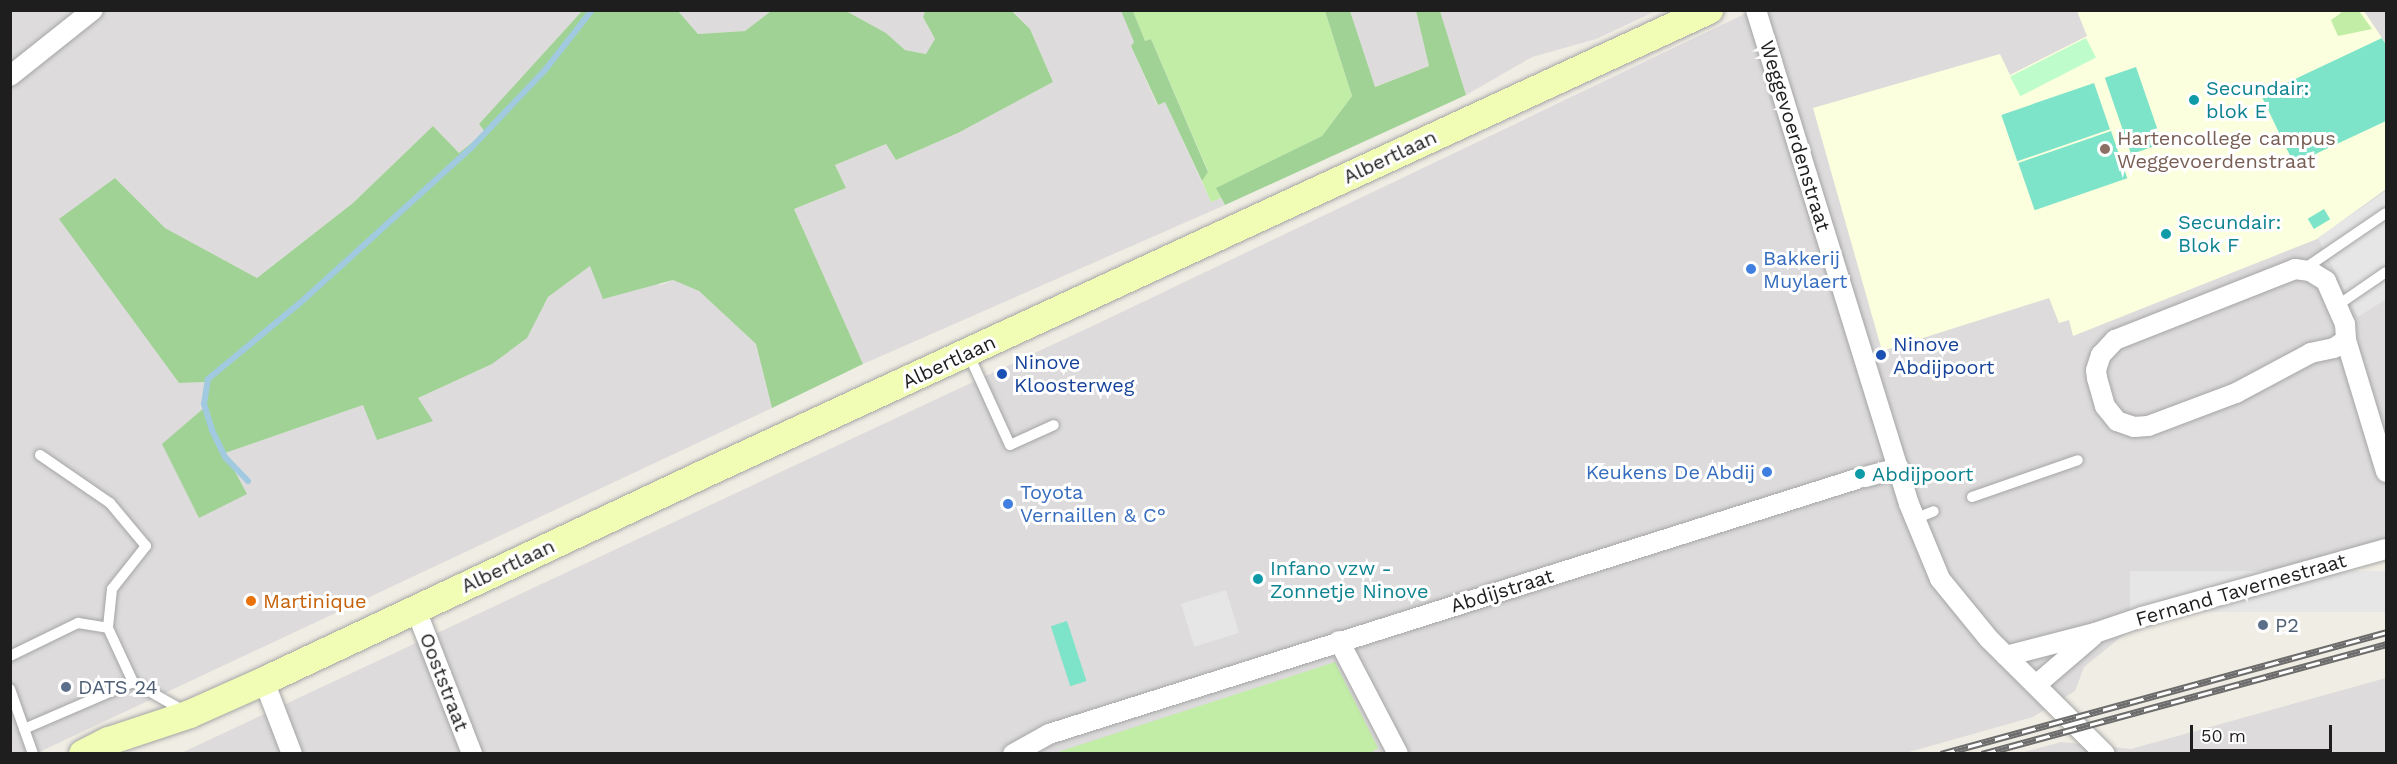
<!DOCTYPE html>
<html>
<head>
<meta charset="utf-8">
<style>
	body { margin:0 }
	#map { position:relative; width:2397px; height:764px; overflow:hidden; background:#f0ede4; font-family:"Work Sans",sans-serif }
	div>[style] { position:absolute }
	.residential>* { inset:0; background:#dddbdb }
	.education>* { inset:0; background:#fbffde }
	.grass>* { inset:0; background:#c1eda6 }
	.forest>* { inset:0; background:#a0d296 }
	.park>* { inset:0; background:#befdcb; transform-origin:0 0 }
	.pitch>* { inset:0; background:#7de4c9; transform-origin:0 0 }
	.parking>* { inset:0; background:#e6e6e6; transform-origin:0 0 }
	.stream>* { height:6px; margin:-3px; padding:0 3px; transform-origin:3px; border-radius:3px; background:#a1cae0 }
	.roads { filter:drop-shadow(0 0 2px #a5a5a5) drop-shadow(0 0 2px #a5a5a5) }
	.lane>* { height:10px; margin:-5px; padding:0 5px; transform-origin:5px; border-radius:5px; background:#fff }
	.street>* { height:20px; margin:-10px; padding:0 10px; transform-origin:10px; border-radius:10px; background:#fff }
	.secondary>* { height:28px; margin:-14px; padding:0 14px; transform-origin:14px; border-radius:14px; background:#f1fdb4 }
	.rail>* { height:7px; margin-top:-3.5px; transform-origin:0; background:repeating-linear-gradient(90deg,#fff 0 14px,#6c6c6c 0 28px); box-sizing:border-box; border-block:2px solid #6c6c6c }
	.dots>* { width:16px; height:16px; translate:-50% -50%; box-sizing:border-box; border:3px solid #fff; border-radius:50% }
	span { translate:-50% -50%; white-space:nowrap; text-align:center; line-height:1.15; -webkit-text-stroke:6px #fff; paint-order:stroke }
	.culture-label { font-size:20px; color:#0d838f }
	.left { translate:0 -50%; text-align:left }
	.street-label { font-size:20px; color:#1e1e1e }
	.education-label { font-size:20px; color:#785e54 }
	.shop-label { font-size:20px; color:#366cbe }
	.right { translate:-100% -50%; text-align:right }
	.transit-label { font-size:20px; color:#164399 }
	.food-label { font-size:20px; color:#c56008 }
	.service-label { font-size:20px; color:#4e5e75 }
	.frame { position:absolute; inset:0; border:12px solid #1e1e1e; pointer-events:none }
	.scale { position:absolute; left:2190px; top:725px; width:142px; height:27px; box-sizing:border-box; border:3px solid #1e1e1e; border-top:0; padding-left:8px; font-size:18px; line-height:21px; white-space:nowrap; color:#1e1e1e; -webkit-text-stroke:4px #fff; paint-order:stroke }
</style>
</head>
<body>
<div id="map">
	<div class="residential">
		<div style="clip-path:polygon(1012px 10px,1121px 11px,1134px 42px,1131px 46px,1157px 105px,1165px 102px,1211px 202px,1221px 198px,1225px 205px,863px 364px,794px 209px,846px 188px,835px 165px,886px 144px,896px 160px,958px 133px,1053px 82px,1030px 29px)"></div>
		<div style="clip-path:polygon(10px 11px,582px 11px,479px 124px,485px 132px,459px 153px,433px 126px,353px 203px,257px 278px,165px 228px,115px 178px,60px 219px,179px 383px,207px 382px,205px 407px,162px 445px,224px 453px,363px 405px,432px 421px,418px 398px,492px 364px,526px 338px,548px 297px,590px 266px,661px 285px,673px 280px,699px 291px,756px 344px,772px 408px,37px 753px,11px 753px)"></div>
		<div style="clip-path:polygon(678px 11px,771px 11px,745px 31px,698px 34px)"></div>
		<div style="clip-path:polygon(846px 11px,925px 11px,923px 17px,935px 39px,927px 54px,905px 50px,886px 33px)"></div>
		<div style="clip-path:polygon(1350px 11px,1416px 11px,1429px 66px,1374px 87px)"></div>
		<div style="clip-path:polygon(1440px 11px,1656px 11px,1596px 39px,1532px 57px,1466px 95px)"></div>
		<div style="clip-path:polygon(1751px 11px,2386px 11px,2386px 557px,2132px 628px,2084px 667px,2075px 691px,2033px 717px,1902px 754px,179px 754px,1101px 322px)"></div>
		<div style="clip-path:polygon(2386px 678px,2386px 753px,2017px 754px,2061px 742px,2131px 749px)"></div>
	</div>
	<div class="education">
		<div style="clip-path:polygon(2077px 11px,2364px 11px,2386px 44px,2386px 189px,2317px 239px,2073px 336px,2069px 320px,2059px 323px,2049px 298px,1882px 351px,1813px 108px,2000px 54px,2010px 75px,2087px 36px)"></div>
	</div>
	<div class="grass">
		<div style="clip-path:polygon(1133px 11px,1325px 11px,1352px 96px,1322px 136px,1217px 188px,1221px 198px,1211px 202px,1202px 181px,1208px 171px,1151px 39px,1145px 41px)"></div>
		<div style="clip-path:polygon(2340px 11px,2359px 11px,2372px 29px,2338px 36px,2331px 20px,2341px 13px)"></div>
		<div style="clip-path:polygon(1335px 662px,1378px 748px,1370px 753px,1055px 753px)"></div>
	</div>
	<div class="forest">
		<div style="clip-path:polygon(582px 11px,678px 11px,698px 34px,745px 31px,771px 11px,846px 11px,886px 33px,905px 50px,926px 54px,935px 39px,923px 17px,925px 11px,1012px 11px,1030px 29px,1053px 82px,958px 133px,896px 160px,886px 144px,835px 165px,846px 188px,794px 209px,863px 364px,772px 408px,756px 344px,699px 291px,673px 280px,603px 299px,590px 266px,548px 297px,527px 338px,492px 364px,418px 398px,433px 421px,377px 440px,363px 405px,225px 453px,247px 494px,199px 518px,162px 444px,205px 407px,207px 382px,179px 383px,59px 219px,115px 178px,165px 228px,257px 278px,353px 203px,433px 126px,459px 153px,485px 132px,479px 124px)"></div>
		<div style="clip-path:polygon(1121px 11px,1133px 11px,1145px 41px,1151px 39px,1208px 172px,1202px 181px,1165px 102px,1158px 105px,1131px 46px,1134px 42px)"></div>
		<div style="clip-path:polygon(1325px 11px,1350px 11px,1375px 87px,1429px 66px,1416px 11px,1440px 11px,1466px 95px,1225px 205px,1216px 188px,1322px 136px,1352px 96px)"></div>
	</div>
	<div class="park">
		<div style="left:2086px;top:38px;width:22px;height:85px;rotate:63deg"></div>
	</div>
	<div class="pitch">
		<div style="clip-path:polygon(2382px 38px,2386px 45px,2386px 121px,2294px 164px,2261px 95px)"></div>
		<div style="left:2136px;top:67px;width:81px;height:33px;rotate:71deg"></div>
		<div style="left:2094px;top:83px;width:49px;height:98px;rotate:71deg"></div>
		<div style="left:2111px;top:131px;width:50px;height:98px;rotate:71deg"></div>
		<div style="left:2324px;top:209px;width:12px;height:19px;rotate:59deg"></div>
		<div style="left:1067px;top:621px;width:63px;height:17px;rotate:72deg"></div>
	</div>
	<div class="parking">
		<div style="clip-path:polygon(2386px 191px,2386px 299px,2358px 317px,2318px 238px)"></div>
		<div style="left:2386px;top:571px;width:41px;height:256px;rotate:90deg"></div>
		<div style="left:1226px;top:590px;width:45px;height:47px;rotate:73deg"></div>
	</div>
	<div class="stream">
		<div style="left:248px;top:481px;width:33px;rotate:-134deg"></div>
		<div style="left:225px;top:457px;width:30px;rotate:-116deg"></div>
		<div style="left:212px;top:430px;width:27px;rotate:-107deg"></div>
		<div style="left:204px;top:404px;width:25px;rotate:-81deg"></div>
		<div style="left:208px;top:379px;width:119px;rotate:-39.6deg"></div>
		<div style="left:300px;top:303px;width:231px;rotate:-42.2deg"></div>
		<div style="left:471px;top:148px;width:108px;rotate:-46.5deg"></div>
		<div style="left:545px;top:70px;width:76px;rotate:-51.9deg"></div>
	</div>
	<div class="roads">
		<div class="lane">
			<div style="left:2304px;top:269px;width:99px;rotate:-34.3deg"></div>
			<div style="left:2338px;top:305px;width:58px;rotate:-34.5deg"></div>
			<div style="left:968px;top:353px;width:101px;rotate:65.5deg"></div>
			<div style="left:1010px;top:445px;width:48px;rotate:-24.4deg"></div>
			<div style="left:40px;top:455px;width:85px;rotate:34.4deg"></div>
			<div style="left:110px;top:503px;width:56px;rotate:50.1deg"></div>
			<div style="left:146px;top:546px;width:55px;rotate:128.3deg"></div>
			<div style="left:112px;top:589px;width:39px;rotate:96deg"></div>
			<div style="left:108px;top:628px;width:60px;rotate:65.2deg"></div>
			<div style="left:133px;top:682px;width:59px;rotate:29.6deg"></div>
			<div style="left:1972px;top:497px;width:112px;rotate:-19.2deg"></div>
			<div style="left:1917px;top:518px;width:18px;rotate:-22deg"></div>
			<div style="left:10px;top:656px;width:76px;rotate:-25.9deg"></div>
			<div style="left:78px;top:623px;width:30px;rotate:9deg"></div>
			<div style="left:10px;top:689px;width:69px;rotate:70.5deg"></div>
			<div style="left:24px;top:729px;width:119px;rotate:-23.3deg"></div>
		</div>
		<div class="street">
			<div style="left:1756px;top:10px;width:517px;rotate:72.79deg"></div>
			<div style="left:1909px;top:504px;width:81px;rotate:67.5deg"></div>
			<div style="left:1940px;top:579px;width:77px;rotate:50.8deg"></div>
			<div style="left:1989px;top:639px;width:163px;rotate:44.8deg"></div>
			<div style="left:10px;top:76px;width:106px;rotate:-38.5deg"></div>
			<div style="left:2346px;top:340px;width:14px;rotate:146deg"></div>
			<div style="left:2334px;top:348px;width:24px;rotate:168deg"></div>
			<div style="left:2311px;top:353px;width:85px;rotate:151.9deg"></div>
			<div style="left:2236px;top:393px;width:94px;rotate:159.4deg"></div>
			<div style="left:2148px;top:426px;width:14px;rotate:176deg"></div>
			<div style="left:2134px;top:427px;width:18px;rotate:-161deg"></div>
			<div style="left:2117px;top:421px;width:19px;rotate:-129deg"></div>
			<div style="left:2105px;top:406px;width:29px;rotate:-106deg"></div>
			<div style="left:2097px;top:378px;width:8px;rotate:-97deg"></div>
			<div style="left:2096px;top:370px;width:16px;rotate:-72deg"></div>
			<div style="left:2101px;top:355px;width:21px;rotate:-47deg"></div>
			<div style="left:2115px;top:340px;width:193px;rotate:-21.5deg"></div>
			<div style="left:2295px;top:269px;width:15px;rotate:8deg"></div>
			<div style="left:2310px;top:271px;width:19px;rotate:32deg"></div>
			<div style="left:2326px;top:281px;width:47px;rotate:66.2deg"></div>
			<div style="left:2345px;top:324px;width:16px;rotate:86deg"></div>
			<div style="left:2346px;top:340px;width:138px;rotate:73.1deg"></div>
			<div style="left:1865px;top:477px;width:35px;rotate:-15deg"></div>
			<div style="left:416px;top:610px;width:155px;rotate:68.7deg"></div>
			<div style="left:1339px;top:641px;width:127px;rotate:62.4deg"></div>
			<div style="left:2006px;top:656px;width:92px;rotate:-14.5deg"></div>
			<div style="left:2095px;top:633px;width:50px;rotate:-18.8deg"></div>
			<div style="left:2142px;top:617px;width:253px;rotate:-15.6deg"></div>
			<div style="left:264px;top:681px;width:78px;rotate:69deg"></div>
			<div style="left:2036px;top:685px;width:75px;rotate:-40.7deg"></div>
			<div style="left:1013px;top:754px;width:41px;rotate:-29.1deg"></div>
			<div style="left:1049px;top:734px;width:847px;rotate:-17.52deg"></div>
		</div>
		<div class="secondary">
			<div style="left:83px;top:754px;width:29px;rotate:-27deg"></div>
			<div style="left:109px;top:741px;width:85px;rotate:-18.4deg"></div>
			<div style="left:190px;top:714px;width:81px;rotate:-24deg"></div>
			<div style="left:264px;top:681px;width:488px;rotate:-25.2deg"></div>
			<div style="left:706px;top:473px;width:1105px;rotate:-24.78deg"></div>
		</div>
	</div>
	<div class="rail">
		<div style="left:1941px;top:754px;width:461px;rotate:-15.3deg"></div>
		<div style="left:1982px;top:754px;width:419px;rotate:-15.2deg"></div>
	</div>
	<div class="dots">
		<div style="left:2194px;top:100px;background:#0f9aa8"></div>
		<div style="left:2105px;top:149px;background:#8d6e63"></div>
		<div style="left:2166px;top:234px;background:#0f9aa8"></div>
		<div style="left:1751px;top:269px;background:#3f7fe0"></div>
		<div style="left:1881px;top:355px;background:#1a4fb4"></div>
		<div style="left:1002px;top:374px;background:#1a4fb4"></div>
		<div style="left:1767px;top:472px;background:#3f7fe0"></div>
		<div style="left:1860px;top:474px;background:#0f9aa8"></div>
		<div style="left:1008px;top:504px;background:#3f7fe0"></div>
		<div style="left:1258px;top:579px;background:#0f9aa8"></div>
		<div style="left:251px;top:601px;background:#e8710a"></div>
		<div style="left:2263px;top:625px;background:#5c6f8a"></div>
		<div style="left:66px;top:687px;background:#5c6f8a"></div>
	</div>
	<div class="culture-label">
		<span class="left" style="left:2206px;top:100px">Secundair:<br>blok E</span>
		<span class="left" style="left:2178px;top:234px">Secundair:<br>Blok F</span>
		<span class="left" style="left:1872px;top:474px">Abdijpoort</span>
		<span class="left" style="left:1270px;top:580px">Infano vzw -<br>Zonnetje Ninove</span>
	</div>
	<div class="street-label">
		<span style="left:1795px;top:136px;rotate:73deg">Weggevoerdenstraat</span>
		<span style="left:1390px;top:157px;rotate:-25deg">Albertlaan</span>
		<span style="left:949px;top:362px;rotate:-25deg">Albertlaan</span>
		<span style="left:508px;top:566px;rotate:-25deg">Albertlaan</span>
		<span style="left:2241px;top:590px;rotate:-16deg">Fernand Tavernestraat</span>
		<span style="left:1502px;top:591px;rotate:-17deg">Abdijstraat</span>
		<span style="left:444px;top:682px;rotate:69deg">Ooststraat</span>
	</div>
	<div class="education-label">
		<span class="left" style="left:2117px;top:150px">Hartencollege campus<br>Weggevoerdenstraat</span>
	</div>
	<div class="shop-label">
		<span class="left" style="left:1763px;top:270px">Bakkerij<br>Muylaert</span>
		<span class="right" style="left:1755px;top:472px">Keukens De Abdij</span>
		<span class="left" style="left:1020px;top:504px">Toyota<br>Vernaillen &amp; C°</span>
	</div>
	<div class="transit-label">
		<span class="left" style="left:1893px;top:356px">Ninove<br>Abdijpoort</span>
		<span class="left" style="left:1014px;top:374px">Ninove<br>Kloosterweg</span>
	</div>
	<div class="food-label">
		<span class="left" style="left:263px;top:601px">Martinique</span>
	</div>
	<div class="service-label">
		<span class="left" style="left:2275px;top:625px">P2</span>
		<span class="left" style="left:78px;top:687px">DATS 24</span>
	</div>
	<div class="frame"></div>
	<div class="scale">50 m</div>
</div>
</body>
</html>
